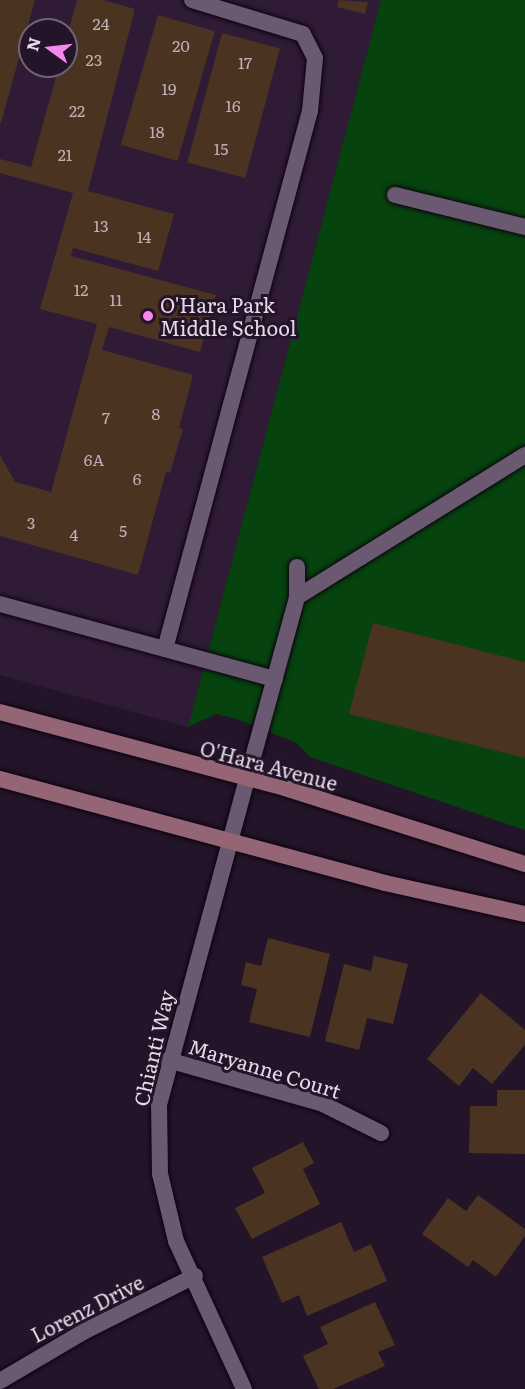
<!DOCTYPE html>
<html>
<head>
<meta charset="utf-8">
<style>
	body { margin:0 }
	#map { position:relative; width:525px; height:1389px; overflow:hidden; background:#241429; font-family:Literata,serif }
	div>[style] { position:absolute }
	.built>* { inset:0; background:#2f1b35 }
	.green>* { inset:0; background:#06430e }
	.building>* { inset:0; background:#4b3321; transform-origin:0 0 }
	.roads { filter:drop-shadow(0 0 2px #0d0211) drop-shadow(0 0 2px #0d0211) }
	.service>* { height:16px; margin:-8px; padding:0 8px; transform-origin:8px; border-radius:8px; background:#6b5871 }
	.minor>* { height:16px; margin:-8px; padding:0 8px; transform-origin:8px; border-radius:8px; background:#6b5871 }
	.secondary>* { height:16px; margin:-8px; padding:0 8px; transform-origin:8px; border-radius:8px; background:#946575 }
	.dots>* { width:16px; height:16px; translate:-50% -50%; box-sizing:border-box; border:3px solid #241429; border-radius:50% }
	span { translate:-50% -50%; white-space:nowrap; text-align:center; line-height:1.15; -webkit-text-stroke:6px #241429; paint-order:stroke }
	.number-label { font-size:16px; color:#beb0b6 }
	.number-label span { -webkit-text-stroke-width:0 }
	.poi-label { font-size:20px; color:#e5dae8 }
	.left { translate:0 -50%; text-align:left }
	.street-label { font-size:20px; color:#e5dae8 }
	.north { position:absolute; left:18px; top:18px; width:60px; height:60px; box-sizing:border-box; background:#241429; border:2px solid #716375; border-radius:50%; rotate:285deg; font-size:16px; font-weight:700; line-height:24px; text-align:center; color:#e5dae8 }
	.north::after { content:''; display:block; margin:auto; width:21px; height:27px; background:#f688ed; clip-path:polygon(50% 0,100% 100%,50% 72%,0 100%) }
</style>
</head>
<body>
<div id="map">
	<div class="built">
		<div style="clip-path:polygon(evenodd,0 0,381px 0,188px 727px,0 675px,0 0,30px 30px,66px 30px,66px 66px,30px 66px,30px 30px)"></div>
	</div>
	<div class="green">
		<div style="clip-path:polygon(381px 0,525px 0,525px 830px,310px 757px,297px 743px,237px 719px,216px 714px,188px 727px)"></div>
	</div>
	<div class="building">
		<div style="clip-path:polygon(0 0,35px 0,1px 123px,0 123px)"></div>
		<div style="clip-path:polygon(77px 0,103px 0,135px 9px,88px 191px,174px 214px,158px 271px,73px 248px,71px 256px,216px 295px,200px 352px,109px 327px,102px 350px,193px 375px,179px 428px,183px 429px,170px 473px,166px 472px,138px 575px,0 536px,0 455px,15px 482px,51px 492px,97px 324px,40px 309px,73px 193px,0 173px,0 159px,31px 167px,59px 66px,66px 66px,66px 40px)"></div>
		<div style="clip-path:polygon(339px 0,368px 2px,365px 14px,337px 7px)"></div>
		<div style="left:158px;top:15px;width:59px;height:135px;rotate:16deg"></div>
		<div style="left:222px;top:33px;width:60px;height:134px;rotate:15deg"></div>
		<div style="clip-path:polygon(373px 623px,525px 662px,525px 758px,349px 714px)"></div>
		<div style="clip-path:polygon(268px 938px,330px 954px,310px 1037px,249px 1022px,257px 989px,241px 985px,246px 962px,261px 966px)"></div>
		<div style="clip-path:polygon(374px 956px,408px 964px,393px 1024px,367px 1018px,359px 1050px,325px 1041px,344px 964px,371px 971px)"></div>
		<div style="clip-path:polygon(481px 993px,525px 1030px,525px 1045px,492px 1084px,473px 1068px,459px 1086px,427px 1059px)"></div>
		<div style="clip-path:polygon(497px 1090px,525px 1090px,525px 1154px,469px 1153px,470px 1106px,497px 1106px)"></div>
		<div style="clip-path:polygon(303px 1142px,314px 1163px,303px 1169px,320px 1204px,252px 1239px,235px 1208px,265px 1193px,252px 1168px)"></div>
		<div style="clip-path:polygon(478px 1195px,525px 1229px,525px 1236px,496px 1277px,473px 1260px,468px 1267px,422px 1234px,448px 1198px,466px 1211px)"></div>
		<div style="clip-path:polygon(341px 1222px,354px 1252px,371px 1244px,387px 1281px,307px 1316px,299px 1295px,282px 1303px,262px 1257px)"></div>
		<div style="clip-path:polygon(375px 1302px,395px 1345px,378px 1352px,385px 1366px,333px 1389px,319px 1389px,303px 1356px,328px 1344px,320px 1327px)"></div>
	</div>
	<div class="roads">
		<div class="service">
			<div style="left:395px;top:195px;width:134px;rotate:13.8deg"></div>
			<div style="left:297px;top:597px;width:269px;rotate:-31.9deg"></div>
			<div style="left:0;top:604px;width:285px;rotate:15.3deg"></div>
			<div style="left:165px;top:649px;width:557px;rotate:-74.92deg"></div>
			<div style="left:310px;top:111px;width:53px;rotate:-84.6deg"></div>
			<div style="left:315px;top:58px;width:27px;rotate:-117deg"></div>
			<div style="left:303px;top:34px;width:116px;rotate:-163deg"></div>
			<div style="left:247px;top:779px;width:189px;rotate:-74.6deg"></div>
			<div style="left:297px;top:597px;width:30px;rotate:-90deg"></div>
		</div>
		<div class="minor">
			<div style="left:168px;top:1060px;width:161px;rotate:15.8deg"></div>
			<div style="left:323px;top:1104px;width:65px;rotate:26.6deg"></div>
			<div style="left:0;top:1381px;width:99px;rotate:-30.5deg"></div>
			<div style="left:85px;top:1331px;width:123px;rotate:-26.6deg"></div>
			<div style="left:244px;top:1389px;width:163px;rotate:-114.7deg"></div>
			<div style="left:176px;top:1241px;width:69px;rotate:-103.4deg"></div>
			<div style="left:160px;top:1174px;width:69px;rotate:-90.8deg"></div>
			<div style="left:159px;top:1105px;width:338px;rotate:-74.9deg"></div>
		</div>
		<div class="secondary">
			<div style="left:0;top:712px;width:295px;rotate:14.9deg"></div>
			<div style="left:285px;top:788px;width:252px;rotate:17.6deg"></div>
			<div style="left:0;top:779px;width:399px;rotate:15.1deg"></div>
			<div style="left:385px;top:883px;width:143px;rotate:12.5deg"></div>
		</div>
	</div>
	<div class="dots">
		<div style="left:148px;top:316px;background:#f688ed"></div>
	</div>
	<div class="number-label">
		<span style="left:101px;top:23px">24</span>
		<span style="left:181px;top:45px">20</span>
		<span style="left:94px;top:59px">23</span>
		<span style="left:245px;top:62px">17</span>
		<span style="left:169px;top:88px">19</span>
		<span style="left:233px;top:105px">16</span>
		<span style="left:77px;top:110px">22</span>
		<span style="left:157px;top:131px">18</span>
		<span style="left:221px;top:148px">15</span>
		<span style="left:65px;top:154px">21</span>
		<span style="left:101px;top:225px">13</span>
		<span style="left:144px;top:236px">14</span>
		<span style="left:81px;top:289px">12</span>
		<span style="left:116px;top:299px">11</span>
		<span style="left:156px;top:413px">8</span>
		<span style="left:106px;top:417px">7</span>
		<span style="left:94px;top:459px">6A</span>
		<span style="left:137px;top:478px">6</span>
		<span style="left:31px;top:522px">3</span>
		<span style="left:123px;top:530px">5</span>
		<span style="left:74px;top:534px">4</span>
	</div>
	<div class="poi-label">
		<span class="left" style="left:160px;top:316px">O'Hara Park<br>Middle School</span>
	</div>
	<div class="street-label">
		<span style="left:269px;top:765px;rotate:15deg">O'Hara Avenue</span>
		<span style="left:153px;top:1048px;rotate:-77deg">Chianti Way</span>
		<span style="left:265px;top:1068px;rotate:17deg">Maryanne Court</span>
		<span style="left:87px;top:1308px;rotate:-27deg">Lorenz Drive</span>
	</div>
	<div class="north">N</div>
</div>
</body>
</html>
